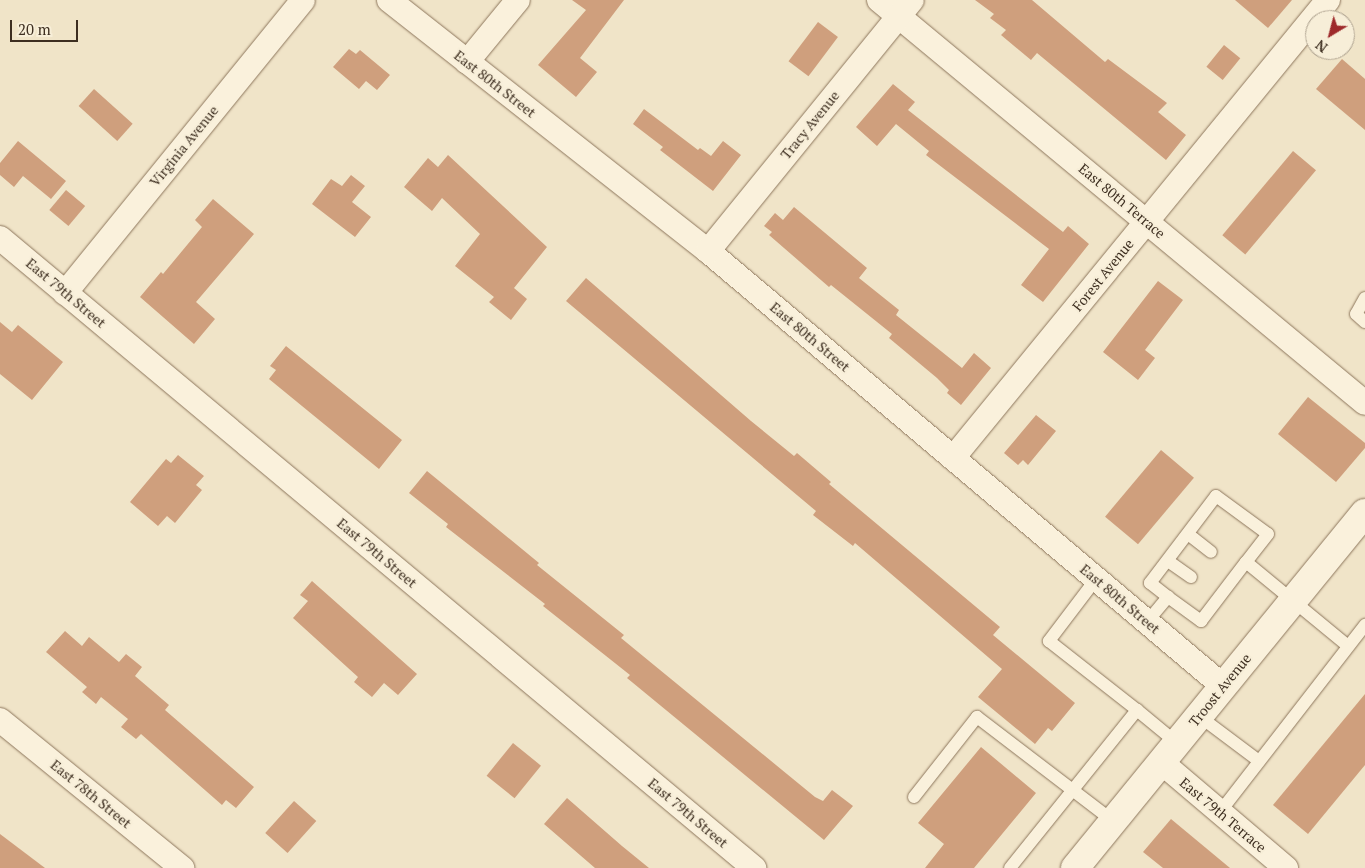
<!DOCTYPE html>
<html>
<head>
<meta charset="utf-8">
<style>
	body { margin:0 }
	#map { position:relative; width:1365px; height:868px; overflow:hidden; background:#f0e4c8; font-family:"PT Serif",serif }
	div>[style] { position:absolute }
	.building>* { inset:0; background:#cf9f7d; transform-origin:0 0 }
	.roads { filter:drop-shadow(0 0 1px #8d765c) drop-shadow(0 0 1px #8d765c) }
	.lane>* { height:12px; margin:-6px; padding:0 6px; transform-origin:6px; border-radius:6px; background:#faf1dc }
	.street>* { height:24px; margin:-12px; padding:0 12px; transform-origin:12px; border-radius:12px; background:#faf1dc }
	.secondary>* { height:28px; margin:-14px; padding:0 14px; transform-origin:14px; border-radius:14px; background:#faf1dc }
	span { translate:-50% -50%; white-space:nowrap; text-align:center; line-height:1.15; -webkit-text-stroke:4px #f7eed8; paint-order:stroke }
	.street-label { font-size:14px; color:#3d2e20 }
	.north { position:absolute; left:1305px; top:10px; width:50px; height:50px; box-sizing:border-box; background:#f7eed8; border:1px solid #ada18e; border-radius:50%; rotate:217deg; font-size:14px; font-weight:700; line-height:20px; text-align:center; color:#3d2e20 }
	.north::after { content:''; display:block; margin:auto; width:18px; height:22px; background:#9e2a2b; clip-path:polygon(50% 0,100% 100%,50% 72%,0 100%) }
	.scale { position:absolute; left:10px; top:20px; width:68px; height:22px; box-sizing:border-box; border:2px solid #3d2e20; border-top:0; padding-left:6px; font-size:15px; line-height:18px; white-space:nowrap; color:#3d2e20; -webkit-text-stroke:4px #f7eed8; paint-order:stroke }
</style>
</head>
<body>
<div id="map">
	<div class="building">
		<div style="clip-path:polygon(572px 0,624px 0,580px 58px,597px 72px,576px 97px,538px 65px,586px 10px)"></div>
		<div style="clip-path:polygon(975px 0,1032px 0,1105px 62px,1108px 59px,1167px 103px,1158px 112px,1186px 135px,1166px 160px,1037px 53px,1031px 60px,1001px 35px,1006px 30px,990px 18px,994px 14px)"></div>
		<div style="clip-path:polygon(1235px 0,1292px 0,1268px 28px)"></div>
		<div style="left:818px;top:22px;width:25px;height:49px;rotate:37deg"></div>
		<div style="left:1224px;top:45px;width:21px;height:28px;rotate:39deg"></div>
		<div style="clip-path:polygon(349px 49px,356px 54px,360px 50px,390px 75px,377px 90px,366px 81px,359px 89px,333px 67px)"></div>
		<div style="clip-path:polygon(1342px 59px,1365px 79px,1365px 130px,1316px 89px)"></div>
		<div style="clip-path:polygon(893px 84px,915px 102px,908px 110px,1063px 232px,1068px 226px,1089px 244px,1043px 302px,1021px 285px,1049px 249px,926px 155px,929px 151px,896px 124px,877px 146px,856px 127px)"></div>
		<div style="left:94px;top:89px;width:52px;height:23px;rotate:42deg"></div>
		<div style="clip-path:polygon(644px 109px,698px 150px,700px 148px,711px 156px,723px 141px,741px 155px,713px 191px,660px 150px,663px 147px,633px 124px)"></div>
		<div style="clip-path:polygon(18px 141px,66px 181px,51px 199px,23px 176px,14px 187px,0 175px,0 163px)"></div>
		<div style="left:1293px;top:151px;width:30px;height:110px;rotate:40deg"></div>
		<div style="clip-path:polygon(448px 155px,547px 247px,514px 288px,527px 299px,511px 320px,489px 302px,494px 297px,455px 266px,480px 234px,442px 198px,432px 211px,404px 187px,428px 158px,438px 167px)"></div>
		<div style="clip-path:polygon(351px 175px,365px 186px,352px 202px,371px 217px,355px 237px,312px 204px,331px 179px,342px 186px)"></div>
		<div style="left:66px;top:190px;width:25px;height:26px;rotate:40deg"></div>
		<div style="clip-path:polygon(213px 199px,254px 234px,196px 302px,215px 319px,194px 344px,140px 297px,161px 272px,163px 274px,202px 227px,195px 220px)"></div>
		<div style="clip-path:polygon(794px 207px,867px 268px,859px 278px,899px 310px,896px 315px,962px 368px,974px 353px,991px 368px,961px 405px,947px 393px,949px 390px,937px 378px,889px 338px,892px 334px,831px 285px,829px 287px,769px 235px,772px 232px,764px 226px,775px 213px,783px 220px)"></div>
		<div style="clip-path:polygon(586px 278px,751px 421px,794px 456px,797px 453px,831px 482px,829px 484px,1000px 627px,993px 635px,1075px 703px,1052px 731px,1048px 728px,1035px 744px,978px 697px,1002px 669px,855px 543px,853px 546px,813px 515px,816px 511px,566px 301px)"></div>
		<div style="clip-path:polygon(1158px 281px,1183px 300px,1145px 350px,1155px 358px,1138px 380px,1103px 352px)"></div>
		<div style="clip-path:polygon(0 322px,12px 332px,18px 325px,63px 362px,32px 400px,0 374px)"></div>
		<div style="clip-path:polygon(286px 346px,402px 440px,379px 469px,269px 379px,276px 370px,270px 366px)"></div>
		<div style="clip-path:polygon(1308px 397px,1365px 443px,1365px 448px,1336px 482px,1278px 434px)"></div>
		<div style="clip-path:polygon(1036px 415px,1056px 431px,1028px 465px,1023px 460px,1018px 465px,1004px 453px)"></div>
		<div style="left:1161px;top:450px;width:43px;height:87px;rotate:40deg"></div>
		<div style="clip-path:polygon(178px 455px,204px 476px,196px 485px,202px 490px,175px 523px,167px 516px,158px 526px,130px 502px,166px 459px,171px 463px)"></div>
		<div style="clip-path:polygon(427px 471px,539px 563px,537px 565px,624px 635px,621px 638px,815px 797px,823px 801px,832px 790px,853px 806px,824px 840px,627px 678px,630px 675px,543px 606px,545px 604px,446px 527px,448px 524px,409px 493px)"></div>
		<div style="clip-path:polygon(312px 581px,417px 674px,398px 695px,384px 683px,372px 697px,354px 682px,358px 677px,293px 618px,308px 601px,300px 595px)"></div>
		<div style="clip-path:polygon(65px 631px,82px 646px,89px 637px,119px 662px,126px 654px,142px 667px,135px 676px,169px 705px,165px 710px,254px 787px,236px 808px,226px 800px,222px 805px,141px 734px,136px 739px,121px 727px,128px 719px,101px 697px,96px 704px,82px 692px,87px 687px,46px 652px)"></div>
		<div style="clip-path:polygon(1365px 694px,1365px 765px,1308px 834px,1273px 805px)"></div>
		<div style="left:513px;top:743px;width:36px;height:42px;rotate:39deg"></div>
		<div style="clip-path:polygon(981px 747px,1036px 793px,974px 868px,925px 868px,944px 844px,918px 823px)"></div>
		<div style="clip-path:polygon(567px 798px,622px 846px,649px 868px,595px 868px,544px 824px)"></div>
		<div style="left:294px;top:801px;width:30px;height:43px;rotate:42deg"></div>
		<div style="clip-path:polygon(1171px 819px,1230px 868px,1163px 868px,1143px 852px)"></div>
		<div style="clip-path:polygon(0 834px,45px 868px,0 868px)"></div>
	</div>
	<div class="roads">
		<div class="lane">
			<div style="left:1365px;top:298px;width:18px;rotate:119deg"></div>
			<div style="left:1356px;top:314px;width:12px;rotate:42deg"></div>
			<div style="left:1188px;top:534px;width:29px;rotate:38deg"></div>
			<div style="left:1168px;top:561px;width:28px;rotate:35deg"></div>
			<div style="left:1096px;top:579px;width:78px;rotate:127.2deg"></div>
			<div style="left:1049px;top:641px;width:112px;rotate:38.1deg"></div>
			<div style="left:1168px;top:597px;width:23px;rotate:-142deg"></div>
			<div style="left:1150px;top:583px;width:109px;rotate:-52.8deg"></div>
			<div style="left:1216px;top:496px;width:64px;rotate:36.2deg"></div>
			<div style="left:1268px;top:534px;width:36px;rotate:128deg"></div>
			<div style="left:1147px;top:622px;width:33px;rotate:-50deg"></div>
			<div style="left:1168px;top:597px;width:41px;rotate:36deg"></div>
			<div style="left:1201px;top:621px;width:74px;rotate:-52.7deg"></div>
			<div style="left:1246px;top:562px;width:132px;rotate:39.5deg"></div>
			<div style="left:1199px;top:716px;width:75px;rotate:36.9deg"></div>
			<div style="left:914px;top:797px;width:102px;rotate:-51.8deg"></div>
			<div style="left:977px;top:717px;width:171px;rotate:37.4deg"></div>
			<div style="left:1220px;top:812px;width:237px;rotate:-52.2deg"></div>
			<div style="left:1010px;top:868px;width:203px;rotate:-51.2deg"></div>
			<div style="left:1137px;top:710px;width:52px;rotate:39.5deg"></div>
		</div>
		<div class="street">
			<div style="left:389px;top:0;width:406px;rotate:38.2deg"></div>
			<div style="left:708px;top:251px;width:674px;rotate:40.19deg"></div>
			<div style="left:879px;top:0;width:631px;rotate:39.67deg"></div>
			<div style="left:467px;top:62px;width:80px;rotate:-50.6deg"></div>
			<div style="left:0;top:238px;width:983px;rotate:39.88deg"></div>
			<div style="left:708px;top:251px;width:323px;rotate:-50.9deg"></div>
			<div style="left:65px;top:293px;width:377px;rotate:-50.9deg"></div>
			<div style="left:953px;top:458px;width:592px;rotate:-50.69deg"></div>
			<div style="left:0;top:720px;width:235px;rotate:39.1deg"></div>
			<div style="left:1161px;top:762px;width:164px;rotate:40.3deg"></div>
		</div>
		<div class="secondary">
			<div style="left:1075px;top:868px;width:458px;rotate:-50.8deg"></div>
		</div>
	</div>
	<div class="street-label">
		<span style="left:495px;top:84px;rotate:38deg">East 80th Street</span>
		<span style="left:810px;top:125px;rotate:-51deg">Tracy Avenue</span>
		<span style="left:184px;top:146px;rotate:-51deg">Virginia Avenue</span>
		<span style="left:1122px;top:201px;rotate:40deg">East 80th Terrace</span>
		<span style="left:1103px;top:275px;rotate:-51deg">Forest Avenue</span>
		<span style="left:66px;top:293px;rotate:40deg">East 79th Street</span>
		<span style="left:810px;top:337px;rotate:40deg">East 80th Street</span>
		<span style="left:377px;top:553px;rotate:40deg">East 79th Street</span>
		<span style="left:1120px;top:599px;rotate:40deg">East 80th Street</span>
		<span style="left:1220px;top:690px;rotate:-51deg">Troost Avenue</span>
		<span style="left:91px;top:794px;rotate:39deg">East 78th Street</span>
		<span style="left:688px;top:813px;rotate:40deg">East 79th Street</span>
		<span style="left:1223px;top:815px;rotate:40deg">East 79th Terrace</span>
	</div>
	<div class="north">N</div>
	<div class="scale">20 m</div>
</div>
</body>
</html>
